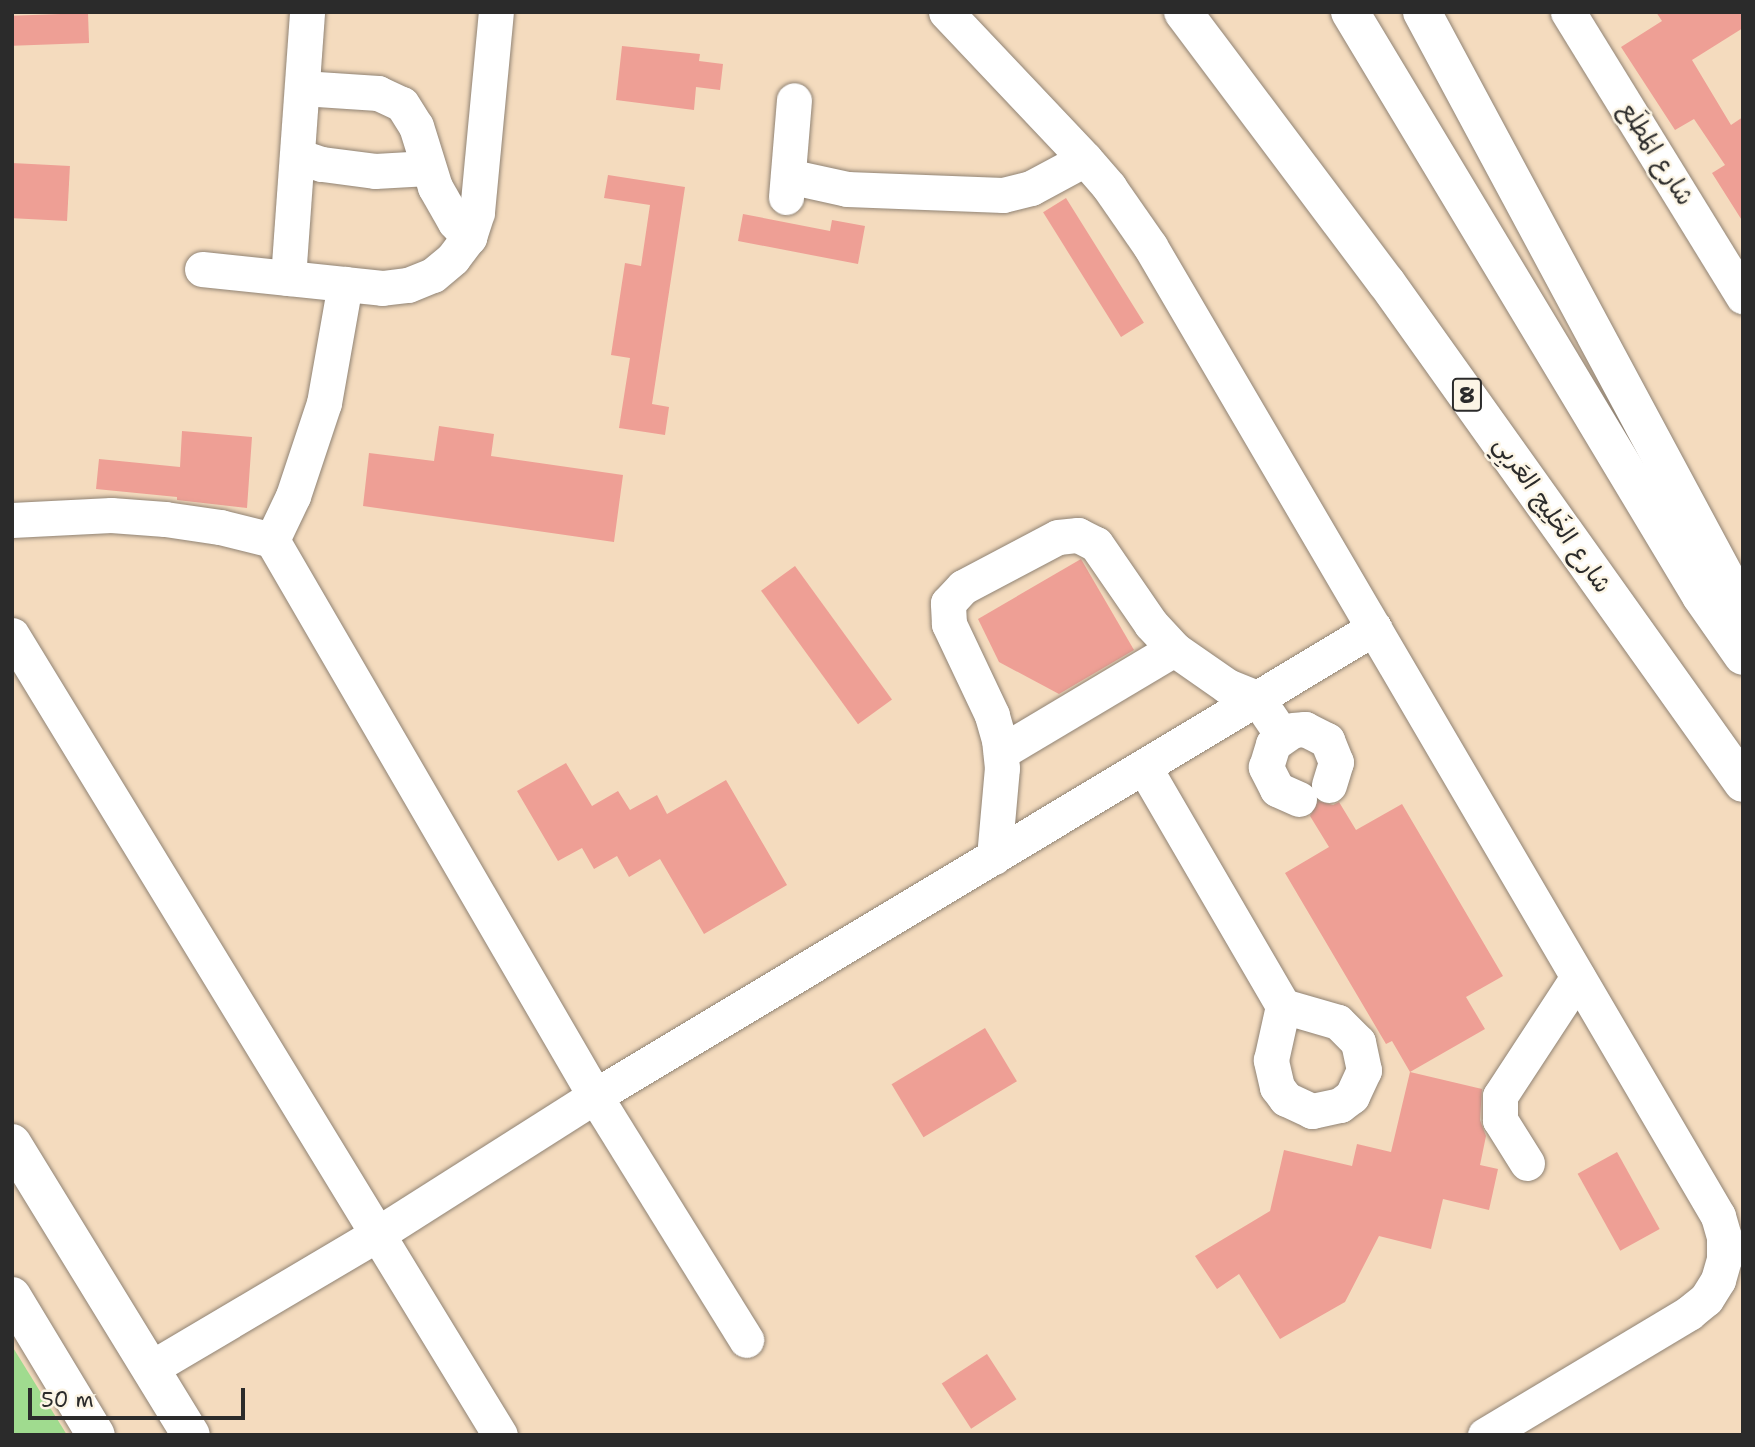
<!DOCTYPE html>
<html>
<head>
<meta charset="utf-8">
<style>
	body { margin:0 }
	#map { position:relative; width:1755px; height:1447px; overflow:hidden; background:#f4dbbe; font-family:"Shantell Sans","Playpen Sans Arabic",sans-serif }
	div>[style] { position:absolute }
	.green>* { inset:0; background:#a0db8f }
	.building>* { inset:0; background:#ee9f95; transform-origin:0 0 }
	.roads { filter:drop-shadow(0 0 2px #908374) drop-shadow(0 0 2px #908374) }
	.minor>* { height:35px; margin:-17.5px; padding:0 17.5px; transform-origin:17.5px; border-radius:17.5px; background:#fff }
	.major>* { height:38px; margin:-19px; padding:0 19px; transform-origin:19px; border-radius:19px; background:#fff }
	.highway>* { height:38px; margin:-19px; padding:0 19px; transform-origin:19px; border-radius:19px; background:#fff }
	span { translate:-50% -50%; white-space:nowrap; text-align:center; line-height:1.15; -webkit-text-stroke:5px #fcf5e5; paint-order:stroke }
	.shield-label span { padding:2px 5px; background:#fcf5e5; border:2px solid; border-radius:5px; -webkit-text-stroke-width:0 }
	.shield-label { font-size:23px; color:#2b2b2b; font-weight:700 }
	.street-label { font-size:24px; color:#2b2b2b }
	.frame { position:absolute; inset:0; border:14px solid #2b2b2b; pointer-events:none }
	.scale { position:absolute; left:28px; top:1388px; width:217px; height:32px; box-sizing:border-box; border:4px solid #2b2b2b; border-top:0; padding-left:9px; font-size:21px; line-height:24px; white-space:nowrap; color:#2b2b2b; -webkit-text-stroke:5px #fcf5e5; paint-order:stroke }
</style>
</head>
<body>
<div id="map">
	<div class="green">
		<div style="clip-path:polygon(12px 1346px,67px 1435px,12px 1435px)"></div>
	</div>
	<div class="building">
		<div style="clip-path:polygon(1656px 12px,1743px 12px,1743px 28px,1692px 60px,1731px 125px,1743px 117px,1743px 222px,1712px 173px,1725px 165px,1694px 119px,1675px 130px,1621px 47px,1662px 21px)"></div>
		<div style="left:88px;top:13px;width:30px;height:76px;rotate:88deg"></div>
		<div style="clip-path:polygon(622px 46px,700px 54px,699px 61px,723px 64px,720px 90px,696px 87px,694px 110px,616px 100px)"></div>
		<div style="left:12px;top:163px;width:58px;height:55px;rotate:3deg"></div>
		<div style="clip-path:polygon(608px 175px,685px 187px,652px 404px,669px 407px,665px 435px,619px 428px,630px 358px,611px 355px,625px 263px,641px 266px,650px 205px,604px 198px)"></div>
		<div style="left:1066px;top:198px;width:147px;height:27px;rotate:58deg"></div>
		<div style="clip-path:polygon(743px 214px,830px 231px,832px 220px,865px 226px,858px 264px,738px 241px)"></div>
		<div style="clip-path:polygon(439px 426px,494px 434px,491px 456px,623px 475px,614px 542px,363px 506px,369px 453px,434px 461px)"></div>
		<div style="clip-path:polygon(182px 431px,252px 437px,247px 508px,177px 500px,177px 497px,96px 489px,99px 459px,180px 467px)"></div>
		<div style="clip-path:polygon(1081px 559px,1134px 650px,1059px 694px,999px 662px,978px 619px)"></div>
		<div style="left:795px;top:566px;width:165px;height:42px;rotate:54deg"></div>
		<div style="clip-path:polygon(566px 763px,592px 806px,618px 791px,630px 810px,657px 795px,667px 814px,726px 780px,787px 885px,704px 934px,660px 859px,629px 877px,617px 856px,594px 869px,582px 848px,558px 861px,517px 791px)"></div>
		<div style="clip-path:polygon(1318px 801px,1333px 805px,1339px 802px,1356px 830px,1402px 804px,1503px 976px,1466px 997px,1485px 1029px,1410px 1072px,1392px 1041px,1386px 1044px,1285px 873px,1329px 847px,1310px 816px)"></div>
		<div style="left:985px;top:1028px;width:62px;height:109px;rotate:59deg"></div>
		<div style="clip-path:polygon(1410px 1072px,1482px 1089px,1480px 1120px,1486px 1136px,1480px 1165px,1498px 1169px,1489px 1210px,1443px 1199px,1431px 1249px,1379px 1236px,1345px 1302px,1280px 1339px,1239px 1274px,1217px 1289px,1195px 1256px,1270px 1211px,1284px 1150px,1352px 1166px,1357px 1144px,1391px 1152px)"></div>
		<div style="left:1617px;top:1152px;width:88px;height:45px;rotate:61deg"></div>
		<div style="left:987px;top:1354px;width:54px;height:54px;rotate:57deg"></div>
	</div>
	<div class="roads">
		<div class="minor">
			<div style="left:946px;top:12px;width:202px;rotate:46.6deg"></div>
			<div style="left:1085px;top:159px;width:37px;rotate:49deg"></div>
			<div style="left:1109px;top:187px;width:72px;rotate:55.2deg"></div>
			<div style="left:1150px;top:246px;width:1124px;rotate:59.65deg"></div>
			<div style="left:1718px;top:1216px;width:22px;rotate:74deg"></div>
			<div style="left:1724px;top:1237px;width:22px;rotate:90deg"></div>
			<div style="left:1724px;top:1259px;width:22px;rotate:106deg"></div>
			<div style="left:1718px;top:1280px;width:22px;rotate:122deg"></div>
			<div style="left:1706px;top:1299px;width:22px;rotate:141deg"></div>
			<div style="left:1689px;top:1313px;width:238px;rotate:149.1deg"></div>
			<div style="left:1568px;top:12px;width:334px;rotate:58.4deg"></div>
			<div style="left:302px;top:88px;width:76px;rotate:3.8deg"></div>
			<div style="left:378px;top:93px;width:26px;rotate:25deg"></div>
			<div style="left:402px;top:104px;width:26px;rotate:58deg"></div>
			<div style="left:416px;top:126px;width:64px;rotate:72.7deg"></div>
			<div style="left:435px;top:187px;width:40px;rotate:60.3deg"></div>
			<div style="left:455px;top:222px;width:21px;rotate:47deg"></div>
			<div style="left:297px;top:156px;width:26px;rotate:18deg"></div>
			<div style="left:322px;top:164px;width:53px;rotate:7.5deg"></div>
			<div style="left:375px;top:171px;width:53px;rotate:-3.2deg"></div>
			<div style="left:788px;top:176px;width:60px;rotate:12.4deg"></div>
			<div style="left:847px;top:189px;width:156px;rotate:2.2deg"></div>
			<div style="left:1003px;top:195px;width:29px;rotate:-14deg"></div>
			<div style="left:1031px;top:188px;width:61px;rotate:-28.2deg"></div>
			<div style="left:786px;top:197px;width:97px;rotate:-85.3deg"></div>
			<div style="left:202px;top:269px;width:181px;rotate:6deg"></div>
			<div style="left:382px;top:288px;width:26px;rotate:-7deg"></div>
			<div style="left:408px;top:285px;width:27px;rotate:-22deg"></div>
			<div style="left:433px;top:275px;width:26px;rotate:-40deg"></div>
			<div style="left:453px;top:258px;width:26px;rotate:-53deg"></div>
			<div style="left:469px;top:237px;width:26px;rotate:-72deg"></div>
			<div style="left:477px;top:212px;width:201px;rotate:-84.6deg"></div>
			<div style="left:288px;top:278px;width:267px;rotate:-85.9deg"></div>
			<div style="left:12px;top:520px;width:99px;rotate:-2.9deg"></div>
			<div style="left:111px;top:515px;width:54px;rotate:4.2deg"></div>
			<div style="left:165px;top:519px;width:56px;rotate:8.3deg"></div>
			<div style="left:220px;top:527px;width:54px;rotate:14deg"></div>
			<div style="left:272px;top:540px;width:643px;rotate:59.85deg"></div>
			<div style="left:595px;top:1096px;width:287px;rotate:58.2deg"></div>
			<div style="left:272px;top:540px;width:49px;rotate:-64.5deg"></div>
			<div style="left:293px;top:496px;width:98px;rotate:-71.6deg"></div>
			<div style="left:324px;top:403px;width:121px;rotate:-80deg"></div>
			<div style="left:12px;top:635px;width:937px;rotate:58.62deg"></div>
			<div style="left:1001px;top:752px;width:201px;rotate:-30.8deg"></div>
			<div style="left:1144px;top:767px;width:276px;rotate:59.8deg"></div>
			<div style="left:1299px;top:799px;width:24px;rotate:-156deg"></div>
			<div style="left:1277px;top:789px;width:25px;rotate:-117deg"></div>
			<div style="left:1266px;top:767px;width:24px;rotate:-73deg"></div>
			<div style="left:1273px;top:744px;width:24px;rotate:-35deg"></div>
			<div style="left:1293px;top:730px;width:12px;rotate:-5deg"></div>
			<div style="left:1305px;top:729px;width:25px;rotate:27deg"></div>
			<div style="left:1327px;top:740px;width:24px;rotate:68deg"></div>
			<div style="left:1336px;top:762px;width:24px;rotate:107deg"></div>
			<div style="left:994px;top:857px;width:89px;rotate:-84.9deg"></div>
			<div style="left:1002px;top:768px;width:28px;rotate:-96deg"></div>
			<div style="left:999px;top:740px;width:26px;rotate:-106deg"></div>
			<div style="left:992px;top:715px;width:101px;rotate:-115.3deg"></div>
			<div style="left:949px;top:624px;width:21px;rotate:-93deg"></div>
			<div style="left:948px;top:603px;width:22px;rotate:-47deg"></div>
			<div style="left:963px;top:587px;width:107px;rotate:-27.8deg"></div>
			<div style="left:1058px;top:537px;width:20px;rotate:-6deg"></div>
			<div style="left:1078px;top:535px;width:20px;rotate:27deg"></div>
			<div style="left:1096px;top:544px;width:97px;rotate:55.5deg"></div>
			<div style="left:1151px;top:624px;width:34px;rotate:47deg"></div>
			<div style="left:1174px;top:649px;width:65px;rotate:34.9deg"></div>
			<div style="left:1227px;top:686px;width:32px;rotate:22deg"></div>
			<div style="left:1257px;top:698px;width:45px;rotate:56deg"></div>
			<div style="left:1283px;top:1006px;width:57px;rotate:16.2deg"></div>
			<div style="left:1338px;top:1022px;width:28px;rotate:45deg"></div>
			<div style="left:1358px;top:1042px;width:29px;rotate:78deg"></div>
			<div style="left:1364px;top:1070px;width:29px;rotate:115deg"></div>
			<div style="left:1352px;top:1096px;width:15px;rotate:143deg"></div>
			<div style="left:1340px;top:1105px;width:29px;rotate:168deg"></div>
			<div style="left:1312px;top:1111px;width:29px;rotate:-155deg"></div>
			<div style="left:1286px;top:1099px;width:15px;rotate:-127deg"></div>
			<div style="left:1277px;top:1087px;width:28px;rotate:-103deg"></div>
			<div style="left:1271px;top:1060px;width:55px;rotate:-77.5deg"></div>
			<div style="left:1527px;top:1163px;width:51px;rotate:-122.1deg"></div>
			<div style="left:1500px;top:1120px;width:24px;rotate:-90deg"></div>
			<div style="left:1500px;top:1096px;width:142px;rotate:-56.8deg"></div>
			<div style="left:151px;top:1368px;width:261px;rotate:-30.6deg"></div>
			<div style="left:376px;top:1235px;width:259px;rotate:-32.4deg"></div>
			<div style="left:595px;top:1096px;width:909px;rotate:-31deg"></div>
		</div>
		<div class="major">
			<div style="left:12px;top:1143px;width:342px;rotate:58.5deg"></div>
			<div style="left:12px;top:1296px;width:162px;rotate:58.9deg"></div>
		</div>
		<div class="highway">
			<div style="left:1183px;top:12px;width:338px;rotate:53.1deg"></div>
			<div style="left:1386px;top:282px;width:615px;rotate:54.53deg"></div>
			<div style="left:1350px;top:12px;width:681px;rotate:58.99deg"></div>
			<div style="left:1701px;top:596px;width:73px;rotate:55deg"></div>
			<div style="left:1422px;top:12px;width:679px;rotate:61.77deg"></div>
		</div>
	</div>
	<div class="shield-label">
		<span style="left:1467px;top:395px">8</span>
	</div>
	<div class="street-label">
		<span style="left:1656px;top:154px;rotate:58deg">شارع المَطلَع</span>
		<span style="left:1552px;top:515px;rotate:55deg">شارع الخَلِيج العَربِي</span>
	</div>
	<div class="frame"></div>
	<div class="scale">50 m</div>
</div>
</body>
</html>
